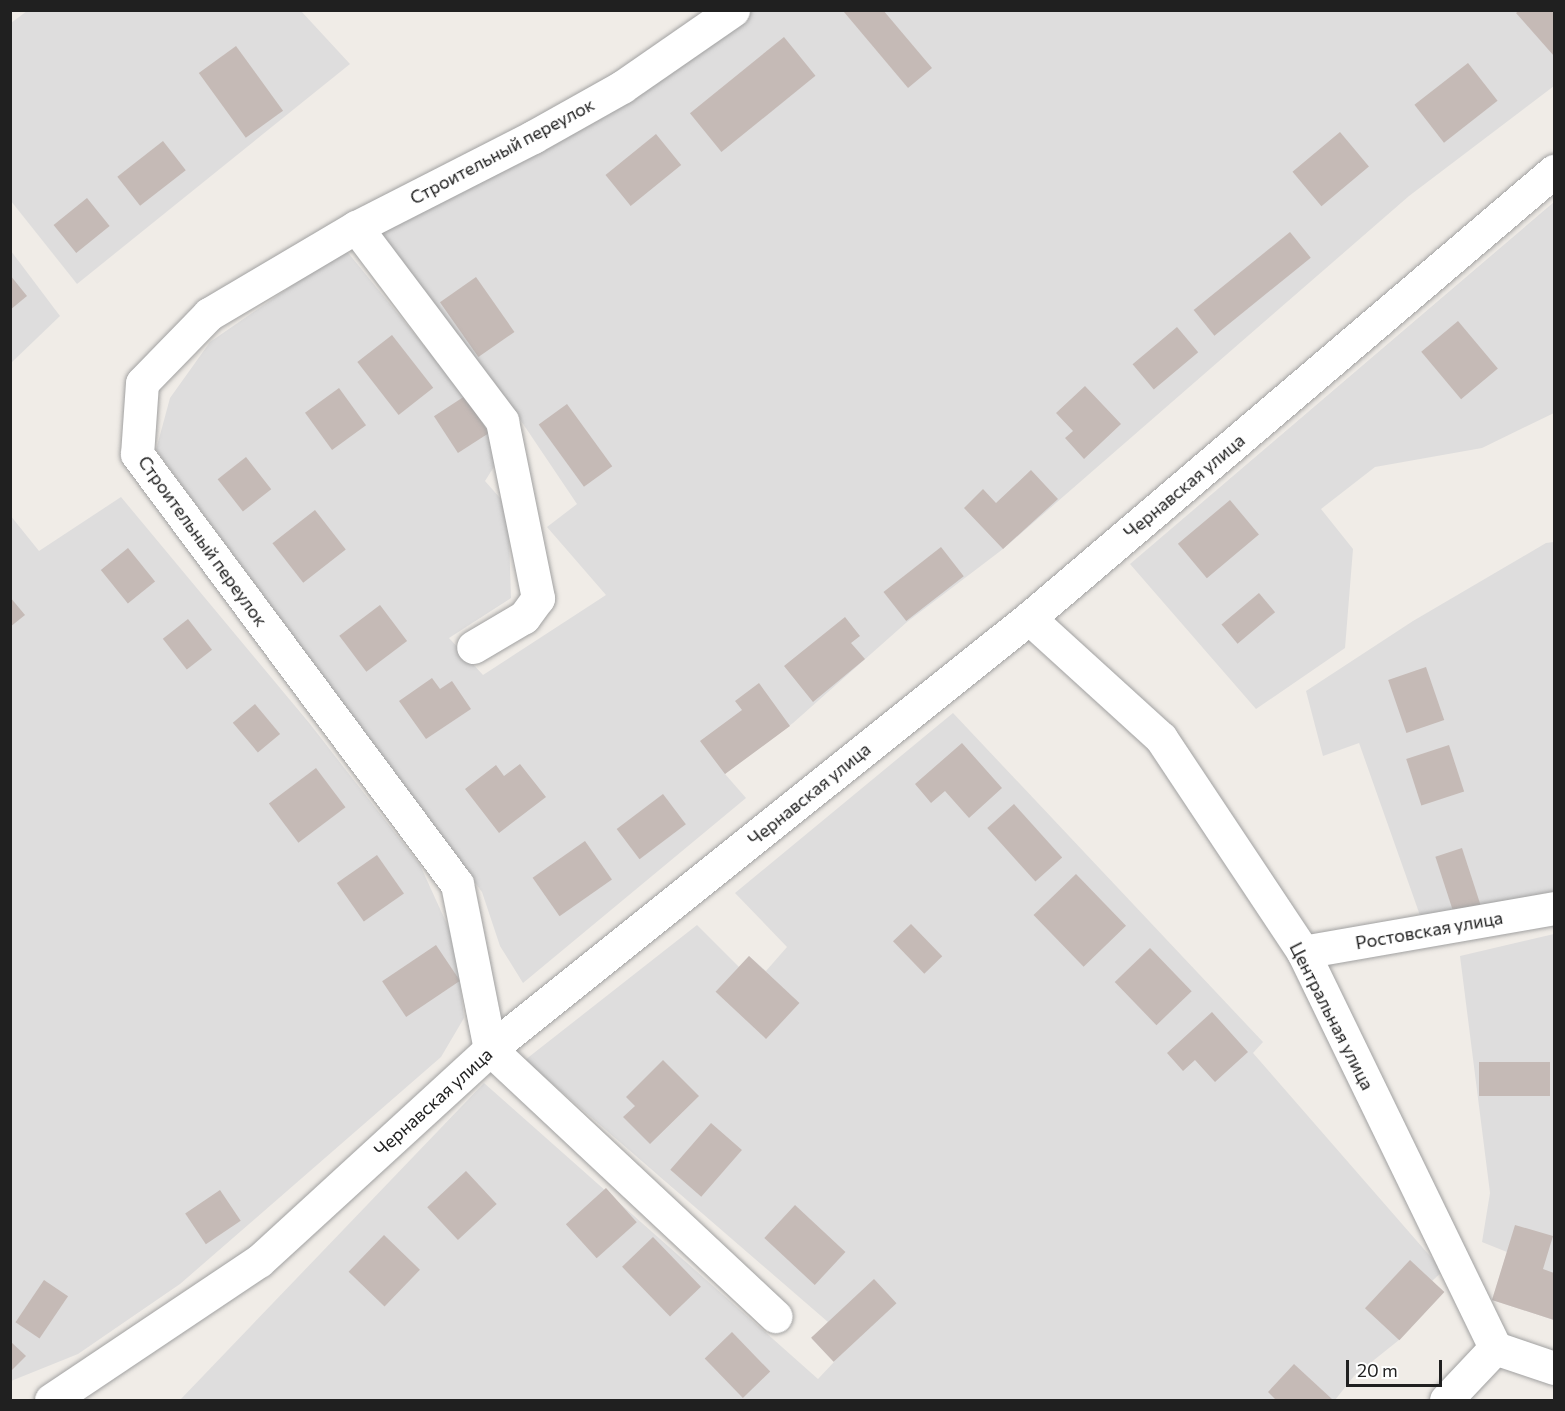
<!DOCTYPE html>
<html>
<head>
<meta charset="utf-8">
<style>
	body { margin:0 }
	#map { position:relative; width:1565px; height:1411px; overflow:hidden; background:#f0ece7; font-family:Commissioner,sans-serif }
	div>[style] { position:absolute }
	.residential>* { inset:0; background:#dedddd }
	.building>* { inset:0; background:#c5bab6; transform-origin:0 0 }
	.roads { filter:drop-shadow(0 0 2px #a1a1a1) drop-shadow(0 0 2px #a1a1a1) }
	.minor>* { height:33px; margin:-16.5px; padding:0 16.5px; transform-origin:16.5px; border-radius:16.5px; background:#fff }
	span { translate:-50% -50%; white-space:nowrap; text-align:center; line-height:1.15; -webkit-text-stroke:5px #fff; paint-order:stroke }
	.street-label { font-size:18px; color:#202020 }
	.frame { position:absolute; inset:0; border:12px solid #202020; pointer-events:none }
	.scale { position:absolute; left:1346px; top:1360px; width:96px; height:27px; box-sizing:border-box; border:3px solid #202020; border-top:0; padding-left:8px; font-size:18px; line-height:21px; white-space:nowrap; color:#202020; -webkit-text-stroke:4px #fff; paint-order:stroke }
</style>
</head>
<body>
<div id="map">
	<div class="residential">
		<div style="clip-path:polygon(27px 11px,301px 11px,350px 64px,77px 284px,11px 201px,11px 23px)"></div>
		<div style="clip-path:polygon(749px 11px,1554px 11px,1554px 86px,1409px 196px,1003px 549px,907px 622px,793px 723px,725px 774px,746px 798px,523px 983px,500px 946px,482px 892px,156px 450px,170px 398px,210px 342px,345px 249px,465px 396px,489px 433px,495px 465px,485px 481px,508px 507px,511px 598px,449px 638px,483px 675px,606px 595px,547px 527px,577px 504px,505px 397px,372px 229px,474px 186px,628px 102px)"></div>
		<div style="clip-path:polygon(1554px 202px,1554px 413px,1482px 448px,1375px 467px,1321px 509px,1353px 549px,1345px 648px,1256px 709px,1130px 564px)"></div>
		<div style="clip-path:polygon(11px 251px,60px 316px,11px 363px)"></div>
		<div style="clip-path:polygon(121px 497px,310px 724px,420px 865px,456px 944px,464px 1018px,441px 1057px,180px 1284px,78px 1354px,11px 1381px,10px 515px,39px 551px)"></div>
		<div style="clip-path:polygon(1554px 542px,1554px 891px,1422px 921px,1359px 743px,1323px 756px,1306px 691px,1413px 621px,1546px 543px)"></div>
		<div style="clip-path:polygon(953px 713px,1263px 1042px,1253px 1053px,1443px 1271px,1432px 1281px,1444px 1292px,1399px 1340px,1354px 1376px,1335px 1400px,180px 1400px,484px 1083px,818px 1379px,834px 1362px,812px 1339px,828px 1322px,525px 1060px,697px 925px,739px 967px,749px 956px,766px 971px,787px 947px,735px 893px)"></div>
		<div style="clip-path:polygon(1554px 934px,1554px 1320px,1492px 1300px,1507px 1252px,1482px 1242px,1490px 1193px,1460px 956px)"></div>
	</div>
	<div class="building">
		<div style="clip-path:polygon(883px 10px,932px 68px,908px 88px,844px 12px)"></div>
		<div style="clip-path:polygon(1520px 10px,1554px 10px,1554px 56px,1516px 13px)"></div>
		<div style="left:784px;top:37px;width:50px;height:121px;rotate:51deg"></div>
		<div style="left:236px;top:46px;width:80px;height:46px;rotate:54deg"></div>
		<div style="left:1468px;top:63px;width:48px;height:68px;rotate:52deg"></div>
		<div style="left:1340px;top:132px;width:45px;height:62px;rotate:50deg"></div>
		<div style="left:656px;top:134px;width:40px;height:65px;rotate:51deg"></div>
		<div style="left:163px;top:141px;width:37px;height:58px;rotate:52deg"></div>
		<div style="left:87px;top:198px;width:36px;height:43px;rotate:51deg"></div>
		<div style="left:1290px;top:232px;width:33px;height:124px;rotate:51deg"></div>
		<div style="clip-path:polygon(10px 275px,27px 296px,10px 310px)"></div>
		<div style="left:476px;top:277px;width:67px;height:44px;rotate:55deg"></div>
		<div style="left:1458px;top:321px;width:62px;height:48px;rotate:50deg"></div>
		<div style="left:1177px;top:327px;width:33px;height:58px;rotate:50deg"></div>
		<div style="left:392px;top:335px;width:67px;height:44px;rotate:52deg"></div>
		<div style="clip-path:polygon(1085px 386px,1121px 424px,1084px 459px,1065px 438px,1073px 431px,1056px 413px)"></div>
		<div style="left:339px;top:388px;width:46px;height:42px;rotate:54deg"></div>
		<div style="left:465px;top:396px;width:44px;height:37px;rotate:57deg"></div>
		<div style="left:567px;top:404px;width:77px;height:35px;rotate:54deg"></div>
		<div style="left:246px;top:457px;width:41px;height:36px;rotate:52deg"></div>
		<div style="clip-path:polygon(1031px 470px,1058px 499px,1003px 549px,964px 508px,983px 489px,996px 503px)"></div>
		<div style="left:1230px;top:500px;width:45px;height:68px;rotate:50deg"></div>
		<div style="left:315px;top:510px;width:50px;height:54px;rotate:52deg"></div>
		<div style="left:941px;top:547px;width:37px;height:73px;rotate:52deg"></div>
		<div style="left:128px;top:548px;width:43px;height:35px;rotate:51deg"></div>
		<div style="left:1259px;top:593px;width:25px;height:49px;rotate:50deg"></div>
		<div style="clip-path:polygon(10px 597px,25px 615px,10px 627px)"></div>
		<div style="left:380px;top:605px;width:45px;height:51px;rotate:53deg"></div>
		<div style="clip-path:polygon(845px 617px,860px 636px,851px 643px,865px 659px,813px 702px,784px 666px)"></div>
		<div style="left:188px;top:619px;width:39px;height:32px;rotate:52deg"></div>
		<div style="left:1426px;top:667px;width:56px;height:40px;rotate:71deg"></div>
		<div style="clip-path:polygon(432px 678px,440px 689px,452px 681px,471px 709px,426px 739px,399px 701px)"></div>
		<div style="clip-path:polygon(759px 683px,790px 726px,725px 774px,700px 741px,742px 710px,735px 701px)"></div>
		<div style="left:255px;top:704px;width:39px;height:29px;rotate:50deg"></div>
		<div style="clip-path:polygon(962px 743px,1002px 788px,969px 818px,945px 791px,931px 803px,915px 784px)"></div>
		<div style="left:1449px;top:745px;width:49px;height:45px;rotate:72deg"></div>
		<div style="clip-path:polygon(520px 764px,546px 797px,499px 833px,465px 789px,496px 765px,504px 776px)"></div>
		<div style="left:316px;top:768px;width:49px;height:59px;rotate:53deg"></div>
		<div style="left:663px;top:794px;width:38px;height:58px;rotate:53deg"></div>
		<div style="left:1014px;top:804px;width:72px;height:36px;rotate:48deg"></div>
		<div style="left:585px;top:841px;width:47px;height:64px;rotate:55deg"></div>
		<div style="left:1462px;top:848px;width:60px;height:28px;rotate:72deg"></div>
		<div style="left:377px;top:855px;width:47px;height:49px;rotate:55deg"></div>
		<div style="left:1076px;top:874px;width:72px;height:59px;rotate:46deg"></div>
		<div style="left:911px;top:924px;width:45px;height:25px;rotate:46deg"></div>
		<div style="left:436px;top:945px;width:43px;height:65px;rotate:56deg"></div>
		<div style="left:1150px;top:948px;width:60px;height:49px;rotate:46deg"></div>
		<div style="left:749px;top:956px;width:69px;height:49px;rotate:43deg"></div>
		<div style="clip-path:polygon(1212px 1012px,1248px 1052px,1215px 1082px,1195px 1060px,1183px 1071px,1167px 1053px)"></div>
		<div style="clip-path:polygon(663px 1060px,699px 1096px,650px 1144px,623px 1117px,635px 1106px,626px 1097px)"></div>
		<div style="left:1550px;top:1062px;width:34px;height:71px;rotate:90deg"></div>
		<div style="left:711px;top:1123px;width:41px;height:62px;rotate:41deg"></div>
		<div style="left:466px;top:1171px;width:45px;height:53px;rotate:47deg"></div>
		<div style="left:606px;top:1188px;width:46px;height:54px;rotate:48deg"></div>
		<div style="left:220px;top:1190px;width:37px;height:42px;rotate:56deg"></div>
		<div style="left:795px;top:1205px;width:69px;height:45px;rotate:43deg"></div>
		<div style="clip-path:polygon(1515px 1225px,1553px 1236px,1543px 1269px,1554px 1273px,1554px 1320px,1492px 1300px)"></div>
		<div style="left:384px;top:1235px;width:50px;height:51px;rotate:44deg"></div>
		<div style="left:653px;top:1237px;width:69px;height:43px;rotate:46deg"></div>
		<div style="left:1410px;top:1260px;width:47px;height:66px;rotate:43deg"></div>
		<div style="left:874px;top:1279px;width:33px;height:86px;rotate:47deg"></div>
		<div style="left:44px;top:1280px;width:29px;height:51px;rotate:34deg"></div>
		<div style="left:732px;top:1332px;width:55px;height:38px;rotate:46deg"></div>
		<div style="clip-path:polygon(10px 1341px,26px 1356px,10px 1372px)"></div>
		<div style="clip-path:polygon(1294px 1364px,1333px 1400px,1276px 1400px,1268px 1392px)"></div>
	</div>
	<div class="roads">
		<div class="minor">
			<div style="left:733px;top:10px;width:135px;rotate:145.3deg"></div>
			<div style="left:622px;top:87px;width:102px;rotate:150.7deg"></div>
			<div style="left:533px;top:137px;width:199px;rotate:153deg"></div>
			<div style="left:356px;top:227px;width:171px;rotate:149.4deg"></div>
			<div style="left:209px;top:314px;width:96px;rotate:134.2deg"></div>
			<div style="left:142px;top:383px;width:71px;rotate:94deg"></div>
			<div style="left:137px;top:454px;width:536px;rotate:53.34deg"></div>
			<div style="left:457px;top:884px;width:168px;rotate:78.7deg"></div>
			<div style="left:490px;top:1049px;width:391px;rotate:43.1deg"></div>
			<div style="left:356px;top:227px;width:243px;rotate:53deg"></div>
			<div style="left:502px;top:421px;width:181px;rotate:78.5deg"></div>
			<div style="left:538px;top:598px;width:24px;rotate:126deg"></div>
			<div style="left:524px;top:617px;width:59px;rotate:149.5deg"></div>
			<div style="left:1029px;top:618px;width:178px;rotate:42.3deg"></div>
			<div style="left:1161px;top:738px;width:257px;rotate:56.4deg"></div>
			<div style="left:1303px;top:952px;width:440px;rotate:64.1deg"></div>
			<div style="left:1495px;top:1348px;width:62px;rotate:18.7deg"></div>
			<div style="left:1303px;top:952px;width:255px;rotate:-9.9deg"></div>
			<div style="left:51px;top:1400px;width:250px;rotate:-33.8deg"></div>
			<div style="left:259px;top:1261px;width:314px;rotate:-42.5deg"></div>
			<div style="left:490px;top:1049px;width:690px;rotate:-38.65deg"></div>
			<div style="left:1029px;top:618px;width:690px;rotate:-40.41deg"></div>
			<div style="left:1446px;top:1400px;width:71px;rotate:-46.7deg"></div>
		</div>
	</div>
	<div class="street-label">
		<span style="left:502px;top:151px;rotate:-28deg">Строительный переулок</span>
		<span style="left:1184px;top:486px;rotate:-40deg">Чернавская улица</span>
		<span style="left:203px;top:541px;rotate:54deg">Строительный переулок</span>
		<span style="left:809px;top:794px;rotate:-39deg">Чернавская улица</span>
		<span style="left:1429px;top:930px;rotate:-10deg">Ростовская улица</span>
		<span style="left:1332px;top:1016px;rotate:63deg">Центральная улица</span>
		<span style="left:433px;top:1102px;rotate:-42deg">Чернавская улица</span>
	</div>
	<div class="frame"></div>
	<div class="scale">20 m</div>
</div>
</body>
</html>
